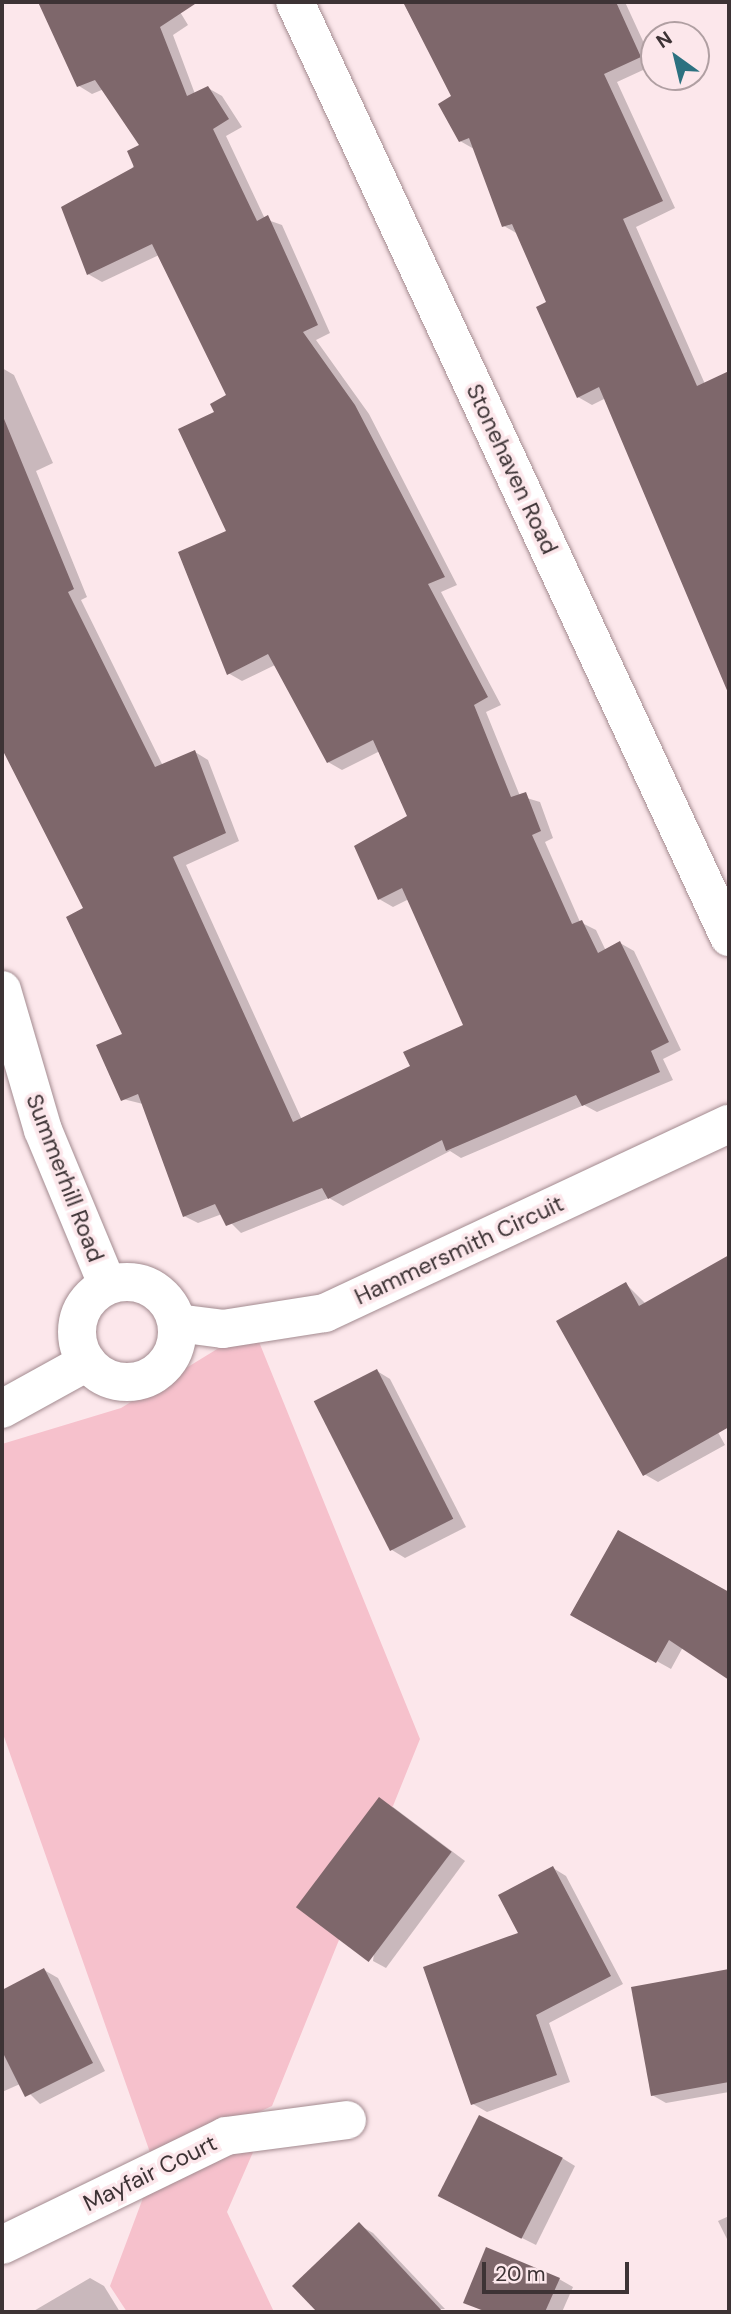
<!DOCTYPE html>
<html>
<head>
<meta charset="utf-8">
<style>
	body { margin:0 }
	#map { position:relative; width:731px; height:2314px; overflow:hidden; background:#fce7eb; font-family:"DM Sans",sans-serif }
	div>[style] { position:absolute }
	.green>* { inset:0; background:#f6c1cc }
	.shadow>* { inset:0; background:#0003 }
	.building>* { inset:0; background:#7e676b; transform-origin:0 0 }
	.roads { filter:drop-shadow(0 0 2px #a38b90) drop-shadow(0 0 2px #a38b90) }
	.minor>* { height:38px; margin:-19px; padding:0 19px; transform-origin:19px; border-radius:19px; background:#fff }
	.minor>.ring { margin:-19px; padding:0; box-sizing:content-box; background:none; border:38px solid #fff; border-radius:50% }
	span { translate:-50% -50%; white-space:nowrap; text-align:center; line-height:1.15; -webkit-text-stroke:7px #fce7eb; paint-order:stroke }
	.street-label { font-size:23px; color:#3d3335 }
	.frame { position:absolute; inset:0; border:4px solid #3d3335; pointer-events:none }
	.north { position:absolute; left:640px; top:21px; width:70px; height:70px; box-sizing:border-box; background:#fce7eb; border:2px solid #b09fa2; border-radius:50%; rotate:326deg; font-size:19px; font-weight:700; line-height:28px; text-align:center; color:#3d3335 }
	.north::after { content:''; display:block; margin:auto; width:24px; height:32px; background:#2c7180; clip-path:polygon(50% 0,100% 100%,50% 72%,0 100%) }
	.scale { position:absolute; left:482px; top:2262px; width:147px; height:32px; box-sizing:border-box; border:4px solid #3d3335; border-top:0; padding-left:9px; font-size:21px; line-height:24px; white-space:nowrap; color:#3d3335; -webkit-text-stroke:5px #fce7eb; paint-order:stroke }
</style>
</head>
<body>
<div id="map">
	<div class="green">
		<div style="clip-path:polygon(253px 1327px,420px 1739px,272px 2106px,153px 2161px,2px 1731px,2px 1444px,121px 1408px)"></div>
		<div style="clip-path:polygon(270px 2113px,227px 2212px,274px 2312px,127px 2312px,110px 2286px,155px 2166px)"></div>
	</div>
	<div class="shadow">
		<div style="clip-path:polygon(40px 2px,174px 2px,188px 25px,173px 35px,195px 94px,208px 88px,222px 96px,242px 127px,226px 136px,265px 219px,282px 225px,330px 333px,316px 340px,369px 414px,457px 585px,441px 592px,501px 705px,486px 712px,520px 796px,540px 802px,553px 838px,545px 842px,580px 922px,596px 930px,606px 951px,620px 943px,634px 951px,681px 1050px,663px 1059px,673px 1080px,597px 1112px,584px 1105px,461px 1158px,450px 1151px,343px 1206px,329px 1198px,241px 1233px,222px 1214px,198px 1223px,184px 1216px,143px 1104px,123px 1099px,124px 1035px,86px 908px,2px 747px,2px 368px,14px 375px,53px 463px,36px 471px,87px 597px,81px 600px,163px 766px,195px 752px,208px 760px,239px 841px,186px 865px,302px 1120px,412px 1067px,465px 1026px,409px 899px,393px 907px,379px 899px,410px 817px,380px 751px,342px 770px,328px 762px,275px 665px,242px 681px,228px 673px,229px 532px,216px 413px,229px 395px,159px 255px,102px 282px,88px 274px,142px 145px,104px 89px,92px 94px,79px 86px)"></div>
		<div style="clip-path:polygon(403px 2px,625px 2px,654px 65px,617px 82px,675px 208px,636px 227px,705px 384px,729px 373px,729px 681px,606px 398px,592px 405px,578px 397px,548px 302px,518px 234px,504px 226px,474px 149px,460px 141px,454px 97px)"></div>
		<div style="clip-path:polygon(729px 1257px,729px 1405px,709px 1416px,725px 1445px,658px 1482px,644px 1474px,626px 1284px,646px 1304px)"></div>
		<div style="clip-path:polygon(377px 1371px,390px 1379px,466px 1527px,405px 1558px,392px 1550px)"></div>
		<div style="clip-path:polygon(618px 1532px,729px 1594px,729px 1678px,683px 1647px,671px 1669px,572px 1614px)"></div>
		<div style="clip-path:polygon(393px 1807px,465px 1861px,386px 1968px,373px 1961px)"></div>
		<div style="clip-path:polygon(553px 1868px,566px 1876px,623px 1984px,549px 2023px,570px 2082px,487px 2112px,473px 2104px,521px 1934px)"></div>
		<div style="clip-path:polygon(44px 1970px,58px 1978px,105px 2071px,40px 2104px,20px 2084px,2px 2092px,2px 1992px)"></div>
		<div style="clip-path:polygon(729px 1971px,729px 2092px,666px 2103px,652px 2095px,633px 1988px)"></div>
		<div style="clip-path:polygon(562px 2158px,575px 2166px,536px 2245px,454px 2204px)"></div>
		<div style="clip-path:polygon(729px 2216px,729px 2243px,718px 2221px)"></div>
		<div style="clip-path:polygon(359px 2225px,373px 2233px,445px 2309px,319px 2312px,295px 2286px)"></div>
		<div style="clip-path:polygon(90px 2278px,104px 2286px,120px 2312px,32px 2312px)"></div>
		<div style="clip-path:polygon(559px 2279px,573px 2287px,562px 2312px,485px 2312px,465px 2302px)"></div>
	</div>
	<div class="building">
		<div style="clip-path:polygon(38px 2px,198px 2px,160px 27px,187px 96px,208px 86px,229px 119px,213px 129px,257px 221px,268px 215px,318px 325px,303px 332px,355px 405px,445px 577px,428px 584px,488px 697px,474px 705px,511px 797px,526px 792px,541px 831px,532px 835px,572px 924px,582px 920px,598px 953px,620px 941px,669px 1042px,651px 1051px,660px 1072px,582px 1106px,576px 1095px,446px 1151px,442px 1140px,328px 1199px,322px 1188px,226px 1226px,215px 1204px,183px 1217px,138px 1094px,121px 1101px,96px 1045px,122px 1034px,66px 917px,83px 908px,2px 749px,2px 414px,74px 589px,68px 592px,155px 767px,195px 750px,226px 833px,173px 857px,293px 1122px,410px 1066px,403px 1052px,463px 1025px,402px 888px,378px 900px,354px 846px,407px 816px,373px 740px,327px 763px,268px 654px,227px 675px,178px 552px,226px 531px,178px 429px,214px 412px,210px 404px,226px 395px,152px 244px,87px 275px,61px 207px,134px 167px,127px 151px,139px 145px,95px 80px,77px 87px)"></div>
		<div style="clip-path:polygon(403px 2px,616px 2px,641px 57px,604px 74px,663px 201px,623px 219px,697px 386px,729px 371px,729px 695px,599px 387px,577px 398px,536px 307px,546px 302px,512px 224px,502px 227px,469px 138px,459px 142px,438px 104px,451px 96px)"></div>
		<div style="clip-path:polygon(729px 1255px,729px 1427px,643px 1476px,556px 1321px,626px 1282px,639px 1306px)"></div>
		<div style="left:377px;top:1369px;width:168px;height:71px;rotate:63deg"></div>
		<div style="clip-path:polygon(618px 1530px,729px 1592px,729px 1680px,669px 1640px,656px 1663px,570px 1615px)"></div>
		<div style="left:379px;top:1797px;width:91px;height:138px;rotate:37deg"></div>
		<div style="clip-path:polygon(553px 1866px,611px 1976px,536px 2015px,557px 2075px,471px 2105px,423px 1967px,518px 1933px,498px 1895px)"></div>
		<div style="clip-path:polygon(44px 1968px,93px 2063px,25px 2097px,2px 2051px,2px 1990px)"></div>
		<div style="clip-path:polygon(729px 1969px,729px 2082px,651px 2096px,631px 1987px)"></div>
		<div style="left:479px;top:2115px;width:94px;height:91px;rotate:27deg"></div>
		<div style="clip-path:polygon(359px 2222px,443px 2312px,317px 2312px,292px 2286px)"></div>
		<div style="clip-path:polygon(486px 2247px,560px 2278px,545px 2312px,487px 2312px,463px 2303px)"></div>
	</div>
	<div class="roads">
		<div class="minor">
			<div style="left:295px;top:2px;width:1031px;rotate:65.1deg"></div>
			<div style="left:2px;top:990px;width:146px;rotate:73.7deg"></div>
			<div style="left:43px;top:1130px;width:167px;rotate:67.4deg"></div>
			<div class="ring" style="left:77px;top:1282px;width:62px;height:62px"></div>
			<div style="left:177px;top:1323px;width:46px;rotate:7.4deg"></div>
			<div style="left:223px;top:1329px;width:103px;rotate:-8.9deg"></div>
			<div style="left:325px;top:1313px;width:446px;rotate:-25.1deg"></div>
			<div style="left:2px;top:1409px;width:97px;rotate:-28.9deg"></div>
			<div style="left:2px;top:2245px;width:249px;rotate:-25.9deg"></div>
			<div style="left:226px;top:2136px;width:122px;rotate:-7.5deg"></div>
		</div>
	</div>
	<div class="street-label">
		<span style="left:512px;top:469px;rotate:65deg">Stonehaven Road</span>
		<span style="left:65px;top:1178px;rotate:69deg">Summerhill Road</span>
		<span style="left:459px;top:1250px;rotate:-25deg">Hammersmith Circuit</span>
		<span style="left:150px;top:2173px;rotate:-26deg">Mayfair Court</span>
	</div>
	<div class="frame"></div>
	<div class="north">N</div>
	<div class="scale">20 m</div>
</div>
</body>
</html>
